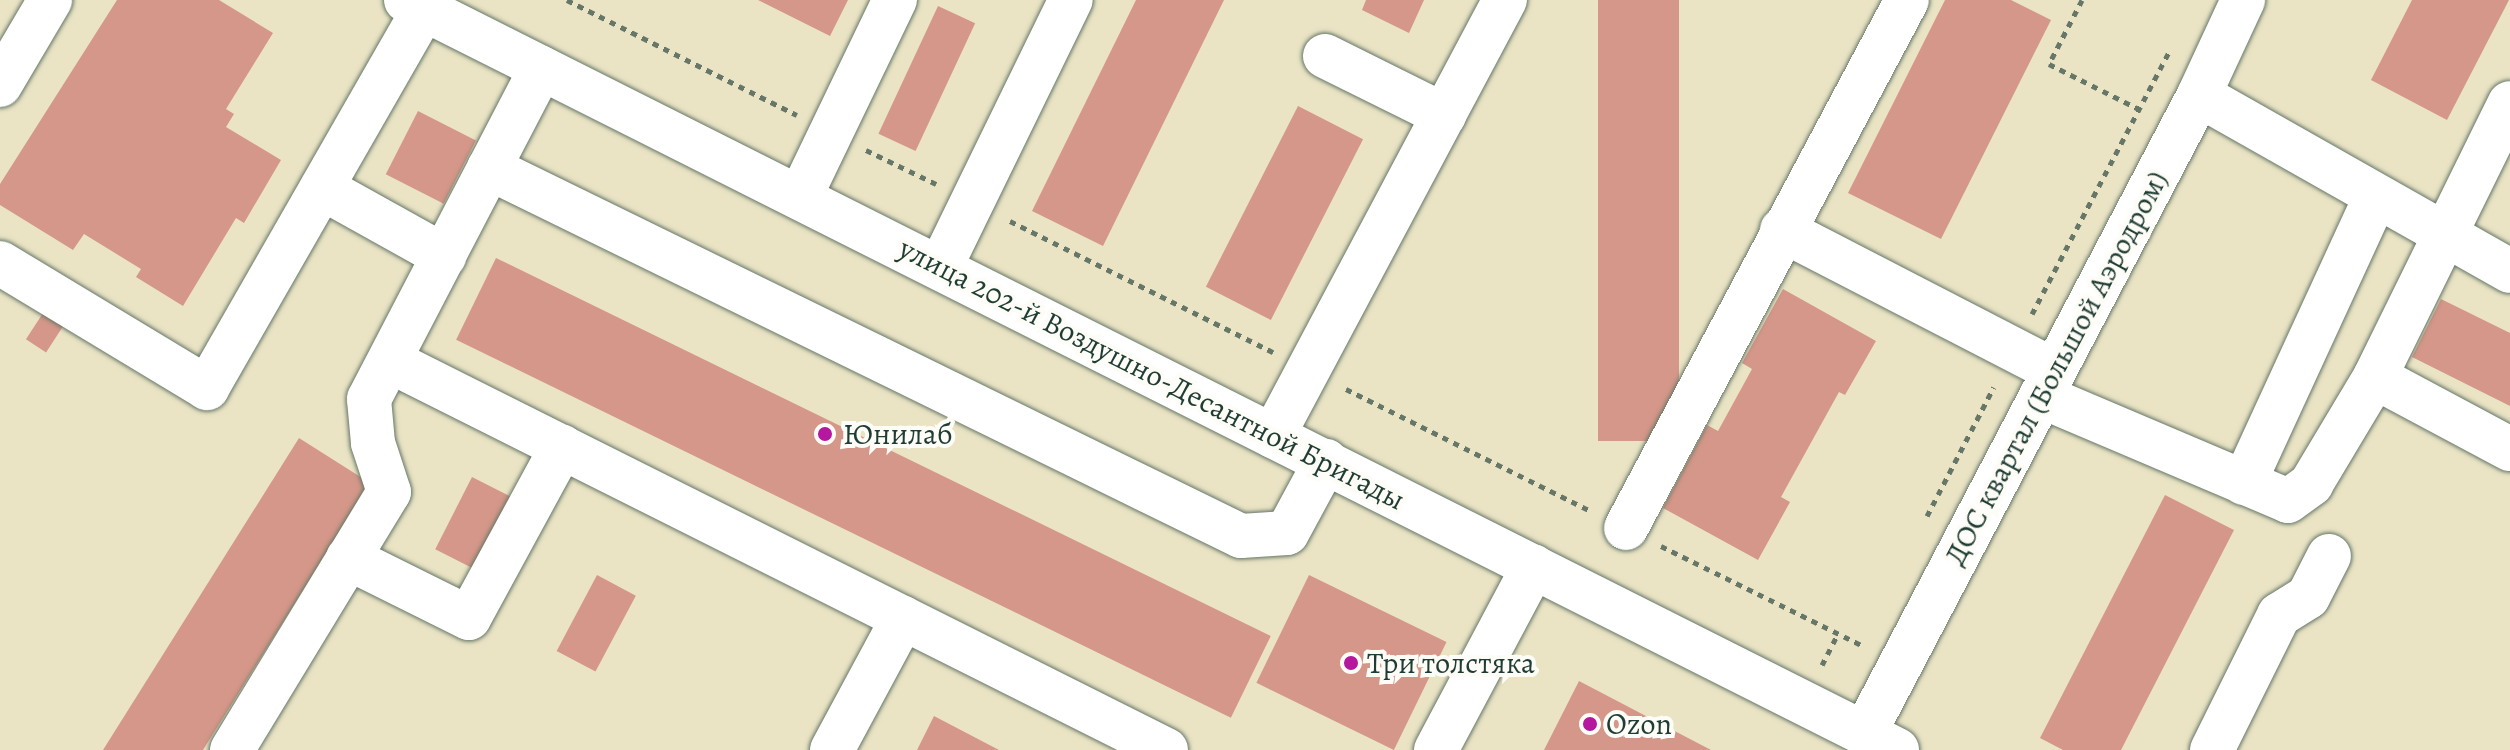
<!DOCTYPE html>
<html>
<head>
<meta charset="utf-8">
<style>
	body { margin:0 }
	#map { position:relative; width:2510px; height:750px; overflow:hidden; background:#eae4c5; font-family:Alegreya,serif }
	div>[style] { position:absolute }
	.building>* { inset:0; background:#d59789; transform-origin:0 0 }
	.path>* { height:5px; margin-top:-2.5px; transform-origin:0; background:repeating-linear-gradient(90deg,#667767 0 6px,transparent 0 12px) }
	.roads { filter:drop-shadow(0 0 2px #667767) drop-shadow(0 0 2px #667767) }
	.minor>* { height:44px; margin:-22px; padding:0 22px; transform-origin:22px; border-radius:22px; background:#fff }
	.dots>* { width:22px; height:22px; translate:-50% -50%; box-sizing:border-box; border:4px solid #fdfcf7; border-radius:50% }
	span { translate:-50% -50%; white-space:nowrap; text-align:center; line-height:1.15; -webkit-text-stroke:8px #fdfcf7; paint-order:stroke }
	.street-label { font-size:30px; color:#1f3d34 }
	.poi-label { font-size:30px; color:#1f3d34 }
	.left { translate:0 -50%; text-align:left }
</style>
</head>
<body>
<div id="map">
	<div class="building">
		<div style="clip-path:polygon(117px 0,219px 0,273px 33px,226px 109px,234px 114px,226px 127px,281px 160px,244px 223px,236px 218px,183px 306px,136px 277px,141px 269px,84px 234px,73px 250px,0 205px,0 184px)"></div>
		<div style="clip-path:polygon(758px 0,848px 0,830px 36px)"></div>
		<div style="clip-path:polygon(1136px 0,1224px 0,1103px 246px,1032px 211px)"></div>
		<div style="clip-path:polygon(1366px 0,1424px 0,1409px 33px,1362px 10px)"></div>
		<div style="left:1598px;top:0;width:81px;height:441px"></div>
		<div style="clip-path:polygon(1945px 0,2011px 0,2051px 20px,1941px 239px,1848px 193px)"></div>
		<div style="clip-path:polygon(2412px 0,2509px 0,2447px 120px,2371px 80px)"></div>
		<div style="left:938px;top:6px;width:41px;height:141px;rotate:25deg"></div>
		<div style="left:1298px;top:106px;width:73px;height:203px;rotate:27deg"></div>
		<div style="left:418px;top:111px;width:65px;height:71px;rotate:27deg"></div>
		<div style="left:496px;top:258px;width:862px;height:91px;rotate:26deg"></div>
		<div style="clip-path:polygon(1783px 289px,1876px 341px,1845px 395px,1839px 392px,1781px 497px,1790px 502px,1758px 560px,1663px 508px,1707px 425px,1718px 431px,1752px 369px,1742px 363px)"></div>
		<div style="clip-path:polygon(2441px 299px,2510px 333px,2510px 406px,2412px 357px)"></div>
		<div style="left:45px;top:310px;width:24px;height:35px;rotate:33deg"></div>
		<div style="clip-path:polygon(299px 438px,370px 483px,203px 750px,103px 750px)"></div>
		<div style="left:472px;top:477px;width:47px;height:81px;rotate:27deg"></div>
		<div style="clip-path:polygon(2165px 495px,2234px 530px,2121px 750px,2063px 750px,2040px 738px)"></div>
		<div style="left:597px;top:575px;width:44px;height:86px;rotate:28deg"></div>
		<div style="left:1309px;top:575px;width:153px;height:120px;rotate:26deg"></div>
		<div style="clip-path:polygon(1579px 681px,1711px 750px,1544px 750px)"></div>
		<div style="clip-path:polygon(934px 716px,999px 750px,917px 750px)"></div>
	</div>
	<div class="path">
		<div style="left:567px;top:0;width:257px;rotate:26.6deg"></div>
		<div style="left:2082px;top:0;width:72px;rotate:117.3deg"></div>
		<div style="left:2049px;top:64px;width:101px;rotate:26.6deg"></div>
		<div style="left:866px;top:150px;width:78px;rotate:25.9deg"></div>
		<div style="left:1010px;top:221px;width:294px;rotate:26.5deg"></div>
		<div style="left:2032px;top:314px;width:298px;rotate:-62.4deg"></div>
		<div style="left:1346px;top:389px;width:274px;rotate:26.5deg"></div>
		<div style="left:1927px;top:516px;width:145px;rotate:-62.6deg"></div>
		<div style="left:1661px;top:546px;width:225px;rotate:26.3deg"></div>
		<div style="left:1822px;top:665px;width:35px;rotate:-63deg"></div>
	</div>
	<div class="roads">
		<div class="minor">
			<div style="left:406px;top:0;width:1669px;rotate:26.7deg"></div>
			<div style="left:1325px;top:56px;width:133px;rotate:26.4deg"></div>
			<div style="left:0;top:85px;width:99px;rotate:-59.5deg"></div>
			<div style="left:2199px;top:95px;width:357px;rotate:29.5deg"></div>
			<div style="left:489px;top:168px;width:837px;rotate:26.08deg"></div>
			<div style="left:1241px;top:536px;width:46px;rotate:-3.7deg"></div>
			<div style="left:1287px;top:533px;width:82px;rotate:-61.6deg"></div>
			<div style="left:322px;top:188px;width:140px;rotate:29.1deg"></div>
			<div style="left:800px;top:197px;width:219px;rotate:-64.3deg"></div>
			<div style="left:1782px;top:230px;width:305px;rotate:27.3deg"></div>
			<div style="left:0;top:263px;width:242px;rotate:31.1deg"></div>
			<div style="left:207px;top:388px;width:437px;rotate:-60.2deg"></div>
			<div style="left:940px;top:268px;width:298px;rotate:-64deg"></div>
			<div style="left:390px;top:361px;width:868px;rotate:26.62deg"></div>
			<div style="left:2375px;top:377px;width:305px;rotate:-63.8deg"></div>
			<div style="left:2041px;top:396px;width:268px;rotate:23deg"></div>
			<div style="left:2288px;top:501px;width:29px;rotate:-36deg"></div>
			<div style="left:2311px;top:484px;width:125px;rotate:-59.1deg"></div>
			<div style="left:2375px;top:377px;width:153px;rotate:28.1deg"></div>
			<div style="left:1273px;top:436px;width:494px;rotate:-62deg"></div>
			<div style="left:2244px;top:483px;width:314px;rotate:-65.3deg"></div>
			<div style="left:1626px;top:528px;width:598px;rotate:-61.98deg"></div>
			<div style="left:348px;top:558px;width:135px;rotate:26.4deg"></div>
			<div style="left:469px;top:618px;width:195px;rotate:-61.5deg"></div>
			<div style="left:1864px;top:734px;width:721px;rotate:-62.33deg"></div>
			<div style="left:2199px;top:95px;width:105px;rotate:-65.1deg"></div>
			<div style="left:232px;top:750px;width:302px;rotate:-58.7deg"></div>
			<div style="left:389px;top:492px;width:52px;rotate:-108.1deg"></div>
			<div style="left:373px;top:443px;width:44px;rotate:-95.2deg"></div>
			<div style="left:369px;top:399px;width:373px;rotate:-62.5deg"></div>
			<div style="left:832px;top:750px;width:150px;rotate:-61.7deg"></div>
			<div style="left:1436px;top:750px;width:208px;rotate:-62deg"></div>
			<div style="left:2212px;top:750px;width:151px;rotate:-63.6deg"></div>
			<div style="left:2279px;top:615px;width:34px;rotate:-32deg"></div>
			<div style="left:2308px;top:597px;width:46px;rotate:-62.9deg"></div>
		</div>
	</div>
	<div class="dots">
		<div style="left:825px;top:434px;background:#b5179e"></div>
		<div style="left:1351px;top:663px;background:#b5179e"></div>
		<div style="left:1590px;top:724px;background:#b5179e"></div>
	</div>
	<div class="street-label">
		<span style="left:2056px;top:368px;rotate:-62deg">ДОС квартал (Большой Аэродром)</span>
		<span style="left:1152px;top:374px;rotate:27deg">улица 202-й Воздушно-Десантной Бригады</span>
	</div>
	<div class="poi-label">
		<span class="left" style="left:843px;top:434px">Юнилаб</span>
		<span class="left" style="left:1367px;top:663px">Три толстяка</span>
		<span class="left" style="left:1606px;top:724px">Ozon</span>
	</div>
</div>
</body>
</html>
